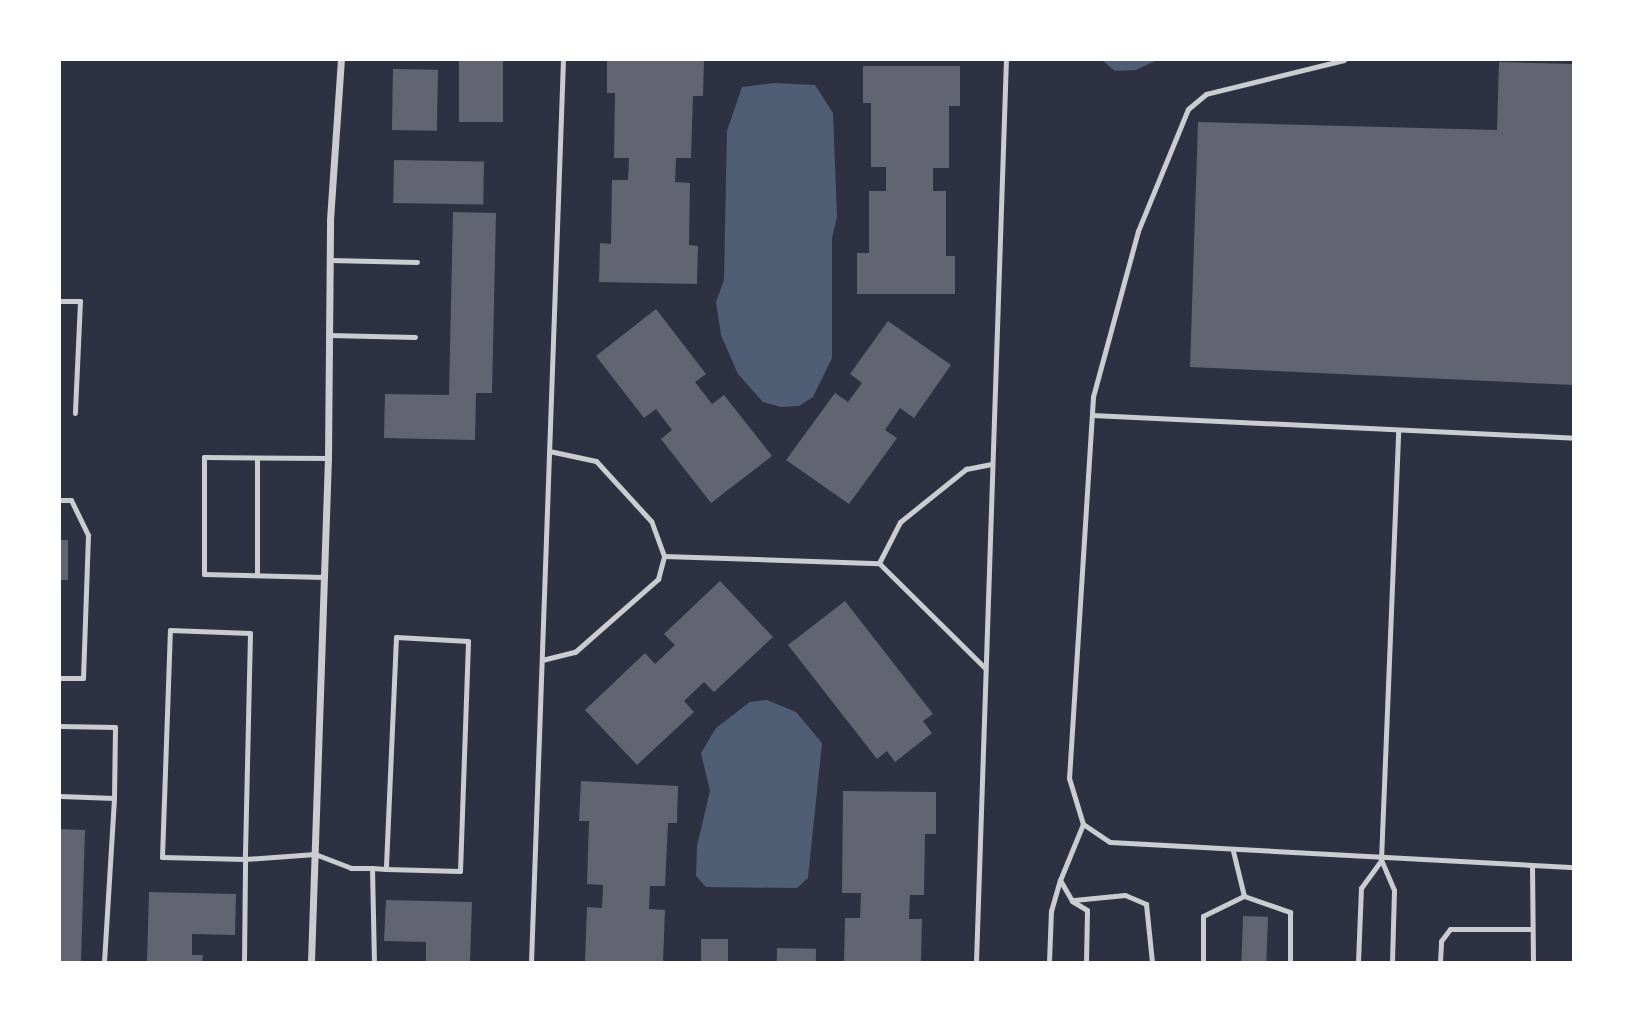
<!DOCTYPE html>
<html>
<head>
<meta charset="utf-8">
<style>
	body { margin:0 }
	#map { position:relative; width:1633px; height:1022px; overflow:hidden; background:#2d3142; font-family:"Libre Baskerville",serif }
	div>[style] { position:absolute }
	.water>* { inset:0; background:#4f5d75 }
	.building>* { inset:0; background:#626471; transform-origin:0 0 }
	.service>* { height:5px; margin:-2.5px; padding:0 2.5px; transform-origin:2.5px; border-radius:2.5px; background:#caccd0 }
	.minor>* { height:7px; margin:-3.5px; padding:0 3.5px; transform-origin:3.5px; border-radius:3.5px; background:#caccd0 }
	span { translate:-50% -50%; white-space:nowrap; text-align:center; line-height:1.15; -webkit-text-stroke:7px #fff; paint-order:stroke }
	.frame { position:absolute; inset:0; border:61px solid #fff; pointer-events:none }
</style>
</head>
<body>
<div id="map">
	<div class="water">
		<div style="clip-path:polygon(1102px 60px,1157px 60px,1136px 70px,1115px 71px)"></div>
		<div style="clip-path:polygon(774px 83px,815px 85px,833px 113px,837px 217px,832px 238px,832px 358px,813px 397px,799px 406px,781px 407px,763px 402px,738px 374px,721px 335px,716px 302px,724px 280px,727px 131px,742px 87px)"></div>
		<div style="clip-path:polygon(767px 700px,796px 712px,822px 743px,808px 878px,797px 888px,706px 887px,696px 876px,697px 846px,710px 791px,701px 753px,716px 728px,750px 702px)"></div>
	</div>
	<div class="building">
		<div style="left:459px;top:60px;width:44px;height:62px"></div>
		<div style="clip-path:polygon(607px 60px,704px 60px,703px 96px,693px 96px,691px 158px,676px 158px,675px 182px,690px 183px,689px 245px,698px 246px,697px 284px,599px 282px,600px 243px,611px 244px,612px 180px,628px 180px,629px 158px,614px 158px,615px 93px,607px 93px)"></div>
		<div style="clip-path:polygon(1499px 62px,1574px 64px,1574px 385px,1190px 367px,1198px 122px,1497px 130px)"></div>
		<div style="clip-path:polygon(863px 66px,960px 66px,960px 106px,949px 106px,949px 168px,933px 168px,933px 191px,946px 191px,946px 256px,955px 256px,955px 294px,857px 294px,857px 253px,869px 253px,869px 191px,886px 191px,886px 167px,871px 167px,871px 103px,863px 103px)"></div>
		<div style="left:393px;top:69px;width:45px;height:61px;rotate:1deg"></div>
		<div style="left:394px;top:160px;width:90px;height:43px;rotate:1deg"></div>
		<div style="clip-path:polygon(453px 212px,496px 213px,492px 393px,476px 393px,475px 440px,384px 438px,385px 394px,449px 395px)"></div>
		<div style="clip-path:polygon(656px 309px,706px 374px,695px 382px,712px 404px,724px 395px,772px 456px,711px 503px,661px 439px,672px 430px,656px 409px,644px 418px,596px 356px)"></div>
		<div style="clip-path:polygon(888px 321px,951px 365px,914px 418px,900px 408px,885px 430px,897px 438px,849px 504px,786px 460px,835px 393px,848px 402px,862px 383px,850px 374px)"></div>
		<div style="left:60px;top:540px;width:8px;height:40px"></div>
		<div style="clip-path:polygon(720px 581px,773px 637px,714px 692px,704px 682px,684px 701px,694px 712px,637px 765px,585px 710px,645px 653px,655px 664px,675px 645px,664px 634px)"></div>
		<div style="clip-path:polygon(845px 601px,933px 714px,923px 721px,932px 733px,895px 762px,887px 751px,877px 759px,788px 645px)"></div>
		<div style="clip-path:polygon(581px 781px,678px 786px,677px 823px,668px 823px,665px 886px,650px 886px,649px 909px,665px 910px,663px 962px,585px 962px,587px 907px,602px 908px,603px 885px,587px 884px,589px 821px,579px 821px)"></div>
		<div style="clip-path:polygon(843px 791px,936px 792px,936px 834px,925px 834px,924px 895px,910px 895px,909px 919px,922px 919px,921px 962px,844px 962px,845px 918px,860px 918px,861px 893px,842px 893px)"></div>
		<div style="clip-path:polygon(60px 829px,85px 830px,81px 962px,60px 962px)"></div>
		<div style="clip-path:polygon(149px 892px,236px 894px,235px 935px,192px 934px,192px 955px,203px 955px,202px 962px,147px 962px)"></div>
		<div style="clip-path:polygon(386px 900px,472px 902px,470px 962px,426px 962px,426px 942px,384px 941px)"></div>
		<div style="left:1243px;top:916px;width:25px;height:46px;rotate:2deg"></div>
		<div style="left:701px;top:939px;width:27px;height:23px"></div>
		<div style="left:777px;top:948px;width:39px;height:14px;rotate:1deg"></div>
	</div>
	<div class="service">
		<div style="left:1344px;top:60px;width:142px;rotate:166.2deg"></div>
		<div style="left:1206px;top:94px;width:23px;rotate:140deg"></div>
		<div style="left:1188px;top:109px;width:132px;rotate:112.3deg"></div>
		<div style="left:1138px;top:231px;width:172px;rotate:105.2deg"></div>
		<div style="left:1093px;top:397px;width:382px;rotate:93.6deg"></div>
		<div style="left:1069px;top:778px;width:48px;rotate:73.1deg"></div>
		<div style="left:1083px;top:824px;width:32px;rotate:34deg"></div>
		<div style="left:1110px;top:842px;width:465px;rotate:3.1deg"></div>
		<div style="left:330px;top:260px;width:87px;rotate:1.3deg"></div>
		<div style="left:60px;top:301px;width:20px"></div>
		<div style="left:80px;top:301px;width:112px;rotate:92.6deg"></div>
		<div style="left:329px;top:335px;width:86px;rotate:1.3deg"></div>
		<div style="left:1092px;top:415px;width:483px;rotate:2.7deg"></div>
		<div style="left:257px;top:458px;width:117px;rotate:90deg"></div>
		<div style="left:60px;top:500px;width:11px"></div>
		<div style="left:71px;top:500px;width:39px;rotate:64deg"></div>
		<div style="left:88px;top:535px;width:143px;rotate:92deg"></div>
		<div style="left:83px;top:678px;width:23px;rotate:180deg"></div>
		<div style="left:664px;top:556px;width:215px;rotate:1.9deg"></div>
		<div style="left:324px;top:577px;width:120px;rotate:-178.6deg"></div>
		<div style="left:204px;top:574px;width:117px;rotate:-90deg"></div>
		<div style="left:204px;top:457px;width:124px;rotate:0.5deg"></div>
		<div style="left:542px;top:660px;width:34px;rotate:-14deg"></div>
		<div style="left:575px;top:652px;width:111px;rotate:-41.3deg"></div>
		<div style="left:658px;top:579px;width:24px;rotate:-75deg"></div>
		<div style="left:664px;top:556px;width:37px;rotate:-110deg"></div>
		<div style="left:651px;top:521px;width:81px;rotate:-132.5deg"></div>
		<div style="left:596px;top:461px;width:48px;rotate:-168deg"></div>
		<div style="left:985px;top:668px;width:149px;rotate:-135.3deg"></div>
		<div style="left:879px;top:563px;width:46px;rotate:-62.9deg"></div>
		<div style="left:900px;top:522px;width:85px;rotate:-38.8deg"></div>
		<div style="left:966px;top:469px;width:26px;rotate:-11deg"></div>
		<div style="left:60px;top:726px;width:55px;rotate:1deg"></div>
		<div style="left:115px;top:727px;width:71px;rotate:90.8deg"></div>
		<div style="left:114px;top:798px;width:54px;rotate:-177.9deg"></div>
		<div style="left:1083px;top:824px;width:61px;rotate:112.3deg"></div>
		<div style="left:1060px;top:880px;width:24px;rotate:60deg"></div>
		<div style="left:1072px;top:901px;width:17px;rotate:31deg"></div>
		<div style="left:1087px;top:910px;width:52px;rotate:91.1deg"></div>
		<div style="left:1233px;top:851px;width:46px;rotate:76.3deg"></div>
		<div style="left:1244px;top:896px;width:49px;rotate:19.2deg"></div>
		<div style="left:1290px;top:912px;width:50px;rotate:90deg"></div>
		<div style="left:1532px;top:866px;width:96px;rotate:89.4deg"></div>
		<div style="left:372px;top:868px;width:94px;rotate:88.8deg"></div>
		<div style="left:1074px;top:900px;width:51px;rotate:-5.6deg"></div>
		<div style="left:1125px;top:895px;width:23px;rotate:23deg"></div>
		<div style="left:1146px;top:904px;width:58px;rotate:84.1deg"></div>
		<div style="left:104px;top:962px;width:164px;rotate:-86.5deg"></div>
		<div style="left:244px;top:962px;width:103px;rotate:-89.4deg"></div>
		<div style="left:245px;top:859px;width:83px;rotate:-178.6deg"></div>
		<div style="left:162px;top:857px;width:227px;rotate:-88deg"></div>
		<div style="left:170px;top:630px;width:80px;rotate:2.1deg"></div>
		<div style="left:250px;top:633px;width:226px;rotate:91.3deg"></div>
		<div style="left:245px;top:859px;width:70px;rotate:-4.1deg"></div>
		<div style="left:315px;top:854px;width:39px;rotate:21deg"></div>
		<div style="left:351px;top:868px;width:21px"></div>
		<div style="left:372px;top:868px;width:14px;rotate:4deg"></div>
		<div style="left:386px;top:869px;width:74px;rotate:1.5deg"></div>
		<div style="left:460px;top:871px;width:230px;rotate:-88deg"></div>
		<div style="left:468px;top:641px;width:72px;rotate:-176.8deg"></div>
		<div style="left:396px;top:637px;width:232px;rotate:92.5deg"></div>
		<div style="left:531px;top:962px;width:903px;rotate:-87.97deg"></div>
		<div style="left:976px;top:962px;width:902px;rotate:-88.1deg"></div>
		<div style="left:1049px;top:962px;width:51px;rotate:-87.8deg"></div>
		<div style="left:1051px;top:911px;width:32px;rotate:-74deg"></div>
		<div style="left:1203px;top:962px;width:46px;rotate:-90deg"></div>
		<div style="left:1203px;top:916px;width:46px;rotate:-26deg"></div>
		<div style="left:1358px;top:962px;width:74px;rotate:-87.7deg"></div>
		<div style="left:1361px;top:888px;width:34px;rotate:-54deg"></div>
		<div style="left:1392px;top:962px;width:72px;rotate:-88.4deg"></div>
		<div style="left:1394px;top:890px;width:33px;rotate:-113deg"></div>
		<div style="left:1381px;top:860px;width:430px;rotate:-87.7deg"></div>
		<div style="left:1440px;top:962px;width:21px;rotate:-87deg"></div>
		<div style="left:1441px;top:941px;width:15px;rotate:-53deg"></div>
		<div style="left:1450px;top:929px;width:82px"></div>
	</div>
	<div class="minor">
		<div style="left:311px;top:962px;width:504px;rotate:-88.07deg"></div>
		<div style="left:328px;top:458px;width:238px;rotate:-89.5deg"></div>
		<div style="left:330px;top:220px;width:160px;rotate:-86.1deg"></div>
	</div>
	<div class="frame"></div>
</div>
</body>
</html>
